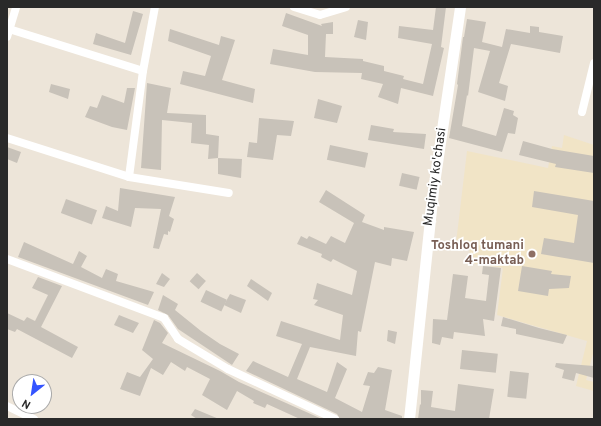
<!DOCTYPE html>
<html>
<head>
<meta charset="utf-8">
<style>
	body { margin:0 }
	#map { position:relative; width:601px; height:426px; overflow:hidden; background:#ede5d9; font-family:Overpass,sans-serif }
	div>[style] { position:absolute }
	.education>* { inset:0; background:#f1e4c6 }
	.building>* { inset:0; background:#c8c2b9; transform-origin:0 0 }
	.street>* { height:8px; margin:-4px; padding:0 4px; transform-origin:4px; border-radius:4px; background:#fff }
	.secondary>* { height:11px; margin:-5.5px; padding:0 5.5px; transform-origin:5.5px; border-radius:5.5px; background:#fff }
	.dots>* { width:11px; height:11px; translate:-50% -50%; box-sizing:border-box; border:2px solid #fff; border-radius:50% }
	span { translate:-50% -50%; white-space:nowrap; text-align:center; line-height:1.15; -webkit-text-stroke:3.5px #fff; paint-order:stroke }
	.street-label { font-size:13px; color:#292929 }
	.education-label { font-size:13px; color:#785e54; font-weight:700 }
	.right { translate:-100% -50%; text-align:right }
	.frame { position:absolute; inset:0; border:8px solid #292929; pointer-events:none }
	.north { position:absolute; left:12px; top:374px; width:40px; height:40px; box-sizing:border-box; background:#fff; border:1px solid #a9a9a9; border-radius:50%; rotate:210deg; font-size:11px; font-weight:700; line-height:16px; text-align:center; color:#292929 }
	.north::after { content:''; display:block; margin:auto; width:14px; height:18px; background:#3454ff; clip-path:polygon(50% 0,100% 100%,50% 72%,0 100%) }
</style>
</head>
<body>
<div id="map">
	<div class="education">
		<div style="clip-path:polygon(564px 135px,594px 145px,594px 350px,586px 380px,594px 382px,594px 391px,576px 386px,587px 341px,497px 315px,503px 268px,469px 263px,470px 245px,456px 243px,467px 151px,548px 168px,552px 146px,562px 148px)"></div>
	</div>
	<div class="building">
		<div style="clip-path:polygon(436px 7px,446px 7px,441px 47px,444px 48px,433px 96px,401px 88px,398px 104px,378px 97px,383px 84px,361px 79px,362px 73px,315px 72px,270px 64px,273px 49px,308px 55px,308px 35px,282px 26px,286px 13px,322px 26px,321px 24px,333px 22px,333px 34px,326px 34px,325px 57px,363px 59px,363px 61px,384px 66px,384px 71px,404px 76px,403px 79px,423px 84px,432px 44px,398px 38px,399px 26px,433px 30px)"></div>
		<div style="clip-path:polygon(133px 11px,143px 14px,131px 55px,93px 44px,96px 33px,125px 43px)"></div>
		<div style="clip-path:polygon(467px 19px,486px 22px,482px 42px,502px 47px,506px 29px,530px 33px,530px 26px,539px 27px,539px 32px,563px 36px,560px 53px,511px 44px,499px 83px,508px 86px,505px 101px,478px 92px,490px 51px,474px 48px,468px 96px,467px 95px,462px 126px,496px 136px,504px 108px,514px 111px,513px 115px,518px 118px,515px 134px,508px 133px,502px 152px,449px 138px,458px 85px,457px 84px,463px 37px,464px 37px)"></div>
		<div style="clip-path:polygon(358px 20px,368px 22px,366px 40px,354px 37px)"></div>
		<div style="clip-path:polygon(170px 29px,219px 45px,221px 36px,235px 40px,222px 80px,255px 89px,253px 103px,180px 84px,183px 71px,205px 76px,211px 56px,168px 41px)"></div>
		<div style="clip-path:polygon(147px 83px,171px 88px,167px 113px,206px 115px,206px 134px,219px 136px,218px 158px,208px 159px,209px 145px,191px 143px,192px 123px,162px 120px,161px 170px,141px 168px)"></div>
		<div style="clip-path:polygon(51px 84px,70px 89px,68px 99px,49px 92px)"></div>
		<div style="clip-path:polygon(127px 88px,135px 88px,127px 130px,112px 127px,85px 117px,90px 106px,97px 108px,102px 95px,124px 103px)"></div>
		<div style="clip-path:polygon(318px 99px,342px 106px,337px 123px,314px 118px)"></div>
		<div style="clip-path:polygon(259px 118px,294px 121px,291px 136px,277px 135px,273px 160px,247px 157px,249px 142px,257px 143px)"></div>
		<div style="clip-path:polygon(371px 125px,394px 129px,393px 132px,426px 134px,424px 149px,368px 140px)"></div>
		<div style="clip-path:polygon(523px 141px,552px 149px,594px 156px,594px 173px,555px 167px,556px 164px,519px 155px)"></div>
		<div style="left:330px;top:145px;width:39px;height:15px;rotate:12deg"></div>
		<div style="clip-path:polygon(7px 147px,21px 152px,17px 163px,7px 159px)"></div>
		<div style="clip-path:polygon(218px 158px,242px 159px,241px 178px,218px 174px)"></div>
		<div style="left:402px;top:173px;width:18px;height:13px;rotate:13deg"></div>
		<div style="clip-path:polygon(120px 188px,175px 197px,169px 216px,174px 219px,170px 232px,168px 231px,168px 235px,164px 234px,159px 249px,153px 248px,161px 209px,135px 208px,131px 227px,102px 218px,106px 206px,118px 211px)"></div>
		<div style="clip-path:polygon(326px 190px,365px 215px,362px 222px,384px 230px,384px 227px,414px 232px,407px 261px,392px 258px,391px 266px,375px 262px,361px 332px,358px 331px,356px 356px,310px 347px,297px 379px,327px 392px,337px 362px,347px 369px,335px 398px,362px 412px,370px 386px,363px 385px,368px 372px,374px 373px,378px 367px,392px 370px,385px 410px,402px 416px,402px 419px,340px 419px,337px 414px,246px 371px,253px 361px,288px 377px,302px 344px,276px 336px,281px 321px,340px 340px,343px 315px,314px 305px,318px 300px,313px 299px,317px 283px,352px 295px,357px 271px,333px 259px,331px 262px,321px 257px,322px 254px,297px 244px,301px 236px,307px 239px,309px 236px,326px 244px,331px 236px,345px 243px,354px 223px,319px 202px)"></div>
		<div style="clip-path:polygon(534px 191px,594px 201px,594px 263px,541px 254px,544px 238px,574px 243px,578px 215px,532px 207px)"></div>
		<div style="left:66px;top:199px;width:33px;height:15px;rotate:20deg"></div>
		<div style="clip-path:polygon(24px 242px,73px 264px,79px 251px,87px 256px,81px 267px,102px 278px,106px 269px,118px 274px,116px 281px,154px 292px,148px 305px,29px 261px,18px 257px)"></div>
		<div style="clip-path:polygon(483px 266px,501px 268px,494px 321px,483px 319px,485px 336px,454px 332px,453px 339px,442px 337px,440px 345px,432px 343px,433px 319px,447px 320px,453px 274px,468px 276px,465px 298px,486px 301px,489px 275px,482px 274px)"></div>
		<div style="clip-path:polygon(522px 266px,552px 271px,551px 274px,571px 276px,569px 288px,549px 289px,548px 296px,518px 291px)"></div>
		<div style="clip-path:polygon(162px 273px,170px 279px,164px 287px,156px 284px)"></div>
		<div style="left:197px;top:273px;width:12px;height:11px;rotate:42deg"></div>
		<div style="clip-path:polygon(38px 277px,62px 286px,41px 327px,78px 347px,72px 358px,17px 329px,15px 332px,7px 329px,7px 313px,24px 321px,27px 317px,35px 321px,48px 295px,32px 288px)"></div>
		<div style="clip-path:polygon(251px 279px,272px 293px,268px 301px,247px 286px)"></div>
		<div style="left:206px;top:290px;width:23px;height:13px;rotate:25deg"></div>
		<div style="clip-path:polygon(230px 294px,246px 300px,241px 313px,224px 305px)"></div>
		<div style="clip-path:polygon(163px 295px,178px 304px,175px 310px,201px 331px,220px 344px,239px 354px,232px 365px,178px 329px,168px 315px,158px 310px)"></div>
		<div style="clip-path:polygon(119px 315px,139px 323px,133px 333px,114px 325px)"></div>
		<div style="clip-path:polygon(503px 317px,539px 328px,567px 335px,563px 344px,516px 334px,516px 329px,501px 326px)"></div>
		<div style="clip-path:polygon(154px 320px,160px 323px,168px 333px,162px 343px,220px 371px,239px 382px,322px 419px,300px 419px,267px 404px,265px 408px,253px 403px,254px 401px,237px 391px,227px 410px,202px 395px,210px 379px,187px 367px,185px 371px,171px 362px,163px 375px,151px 368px,140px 396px,120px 389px,127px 372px,140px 377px,153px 359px,142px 350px)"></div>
		<div style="clip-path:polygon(388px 330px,397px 332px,395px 344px,387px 341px)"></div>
		<div style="left:462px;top:350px;width:36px;height:19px;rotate:6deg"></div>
		<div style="clip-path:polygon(556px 363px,594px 366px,594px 378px,576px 373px,574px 381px,562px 378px,564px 370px,555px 367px)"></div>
		<div style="left:510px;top:371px;width:19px;height:26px;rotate:6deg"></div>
		<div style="clip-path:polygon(458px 384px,494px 389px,489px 419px,418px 419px,420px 404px,421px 405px,421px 390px,433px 391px,431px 407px,455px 411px)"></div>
		<div style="clip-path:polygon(195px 409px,219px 419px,197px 419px,191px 415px)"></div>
	</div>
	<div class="street">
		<div style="left:294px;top:7px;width:27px;rotate:17deg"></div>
		<div style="left:320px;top:15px;width:27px;rotate:-17deg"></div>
		<div style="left:9px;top:29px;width:140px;rotate:17.4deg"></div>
		<div style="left:7px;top:37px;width:31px;rotate:-73deg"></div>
		<div style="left:582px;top:112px;width:50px;rotate:-76.2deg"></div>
		<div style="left:7px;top:138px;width:128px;rotate:17.7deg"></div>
		<div style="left:129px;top:177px;width:101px;rotate:9.1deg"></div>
		<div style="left:129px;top:177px;width:107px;rotate:-82.5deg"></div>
		<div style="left:143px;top:71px;width:65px;rotate:-79.4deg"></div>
		<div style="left:7px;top:259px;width:168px;rotate:20.6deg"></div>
		<div style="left:164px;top:318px;width:25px;rotate:56deg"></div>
		<div style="left:178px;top:339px;width:58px;rotate:31deg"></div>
		<div style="left:228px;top:369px;width:118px;rotate:25deg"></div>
		<div style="left:7px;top:406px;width:30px;rotate:26deg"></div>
	</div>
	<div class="secondary">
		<div style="left:409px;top:419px;width:230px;rotate:-84deg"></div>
		<div style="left:433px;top:190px;width:185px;rotate:-81.6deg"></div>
	</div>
	<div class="dots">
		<div style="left:532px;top:254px;background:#8d6e63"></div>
	</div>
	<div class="street-label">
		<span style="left:436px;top:177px;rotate:-82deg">Muqimiy ko'chasi</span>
	</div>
	<div class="education-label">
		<span class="right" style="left:524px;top:254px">Toshloq tumani<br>4-maktab</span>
	</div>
	<div class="frame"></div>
	<div class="north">N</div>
</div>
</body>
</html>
